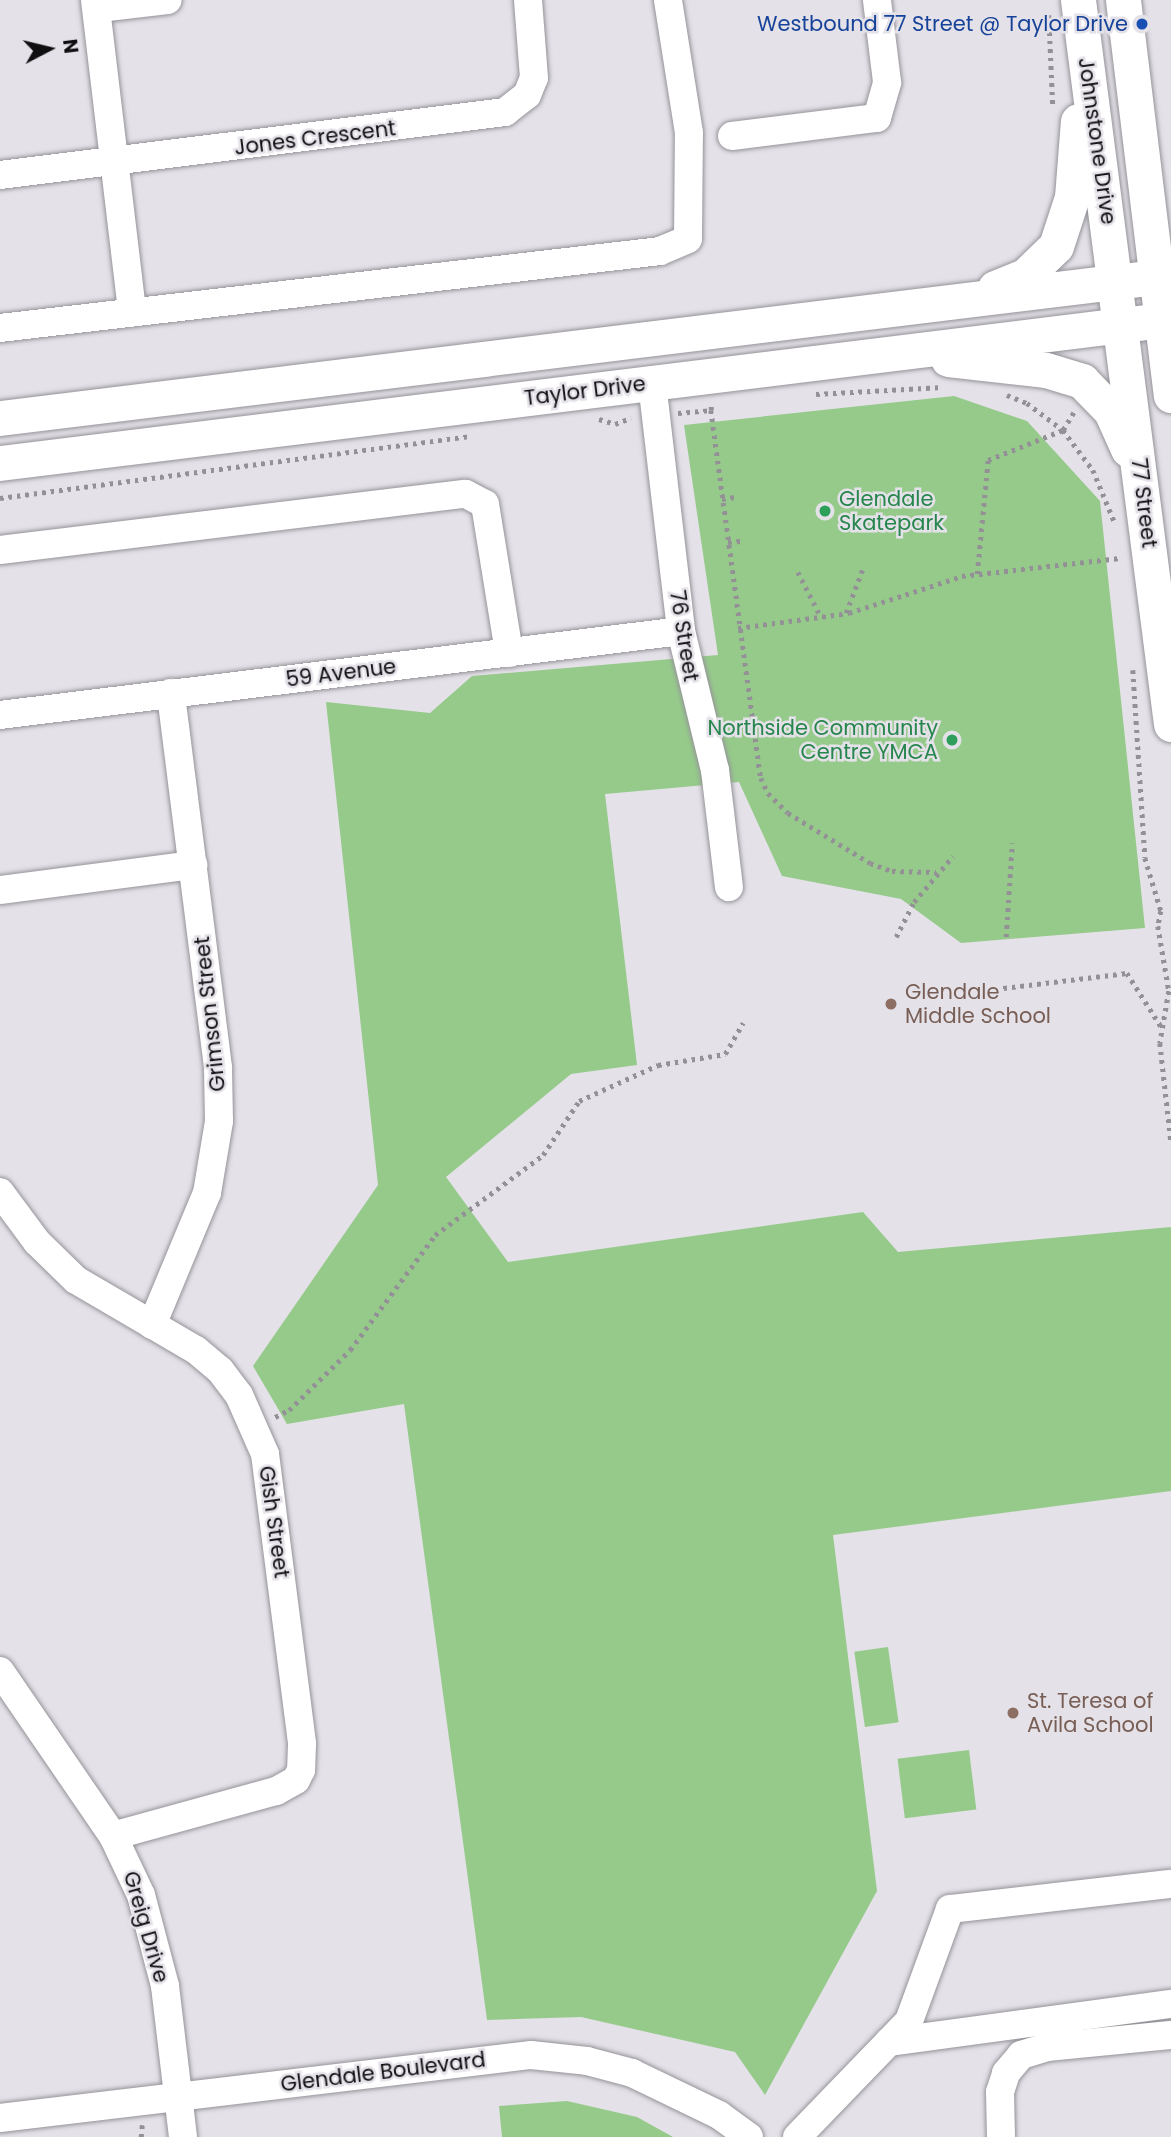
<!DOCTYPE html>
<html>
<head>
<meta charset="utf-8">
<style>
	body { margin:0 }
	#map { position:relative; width:1171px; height:2137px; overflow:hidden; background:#e4e1e8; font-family:Poppins,sans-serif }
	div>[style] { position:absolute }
	.green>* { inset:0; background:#96ca8b; transform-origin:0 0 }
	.path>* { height:4.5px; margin-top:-2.25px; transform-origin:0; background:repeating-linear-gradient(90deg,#939196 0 3.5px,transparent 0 8.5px) }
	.roads { filter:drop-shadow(0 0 2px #959399) drop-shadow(0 0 2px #959399) }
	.minor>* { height:28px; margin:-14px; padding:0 14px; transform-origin:14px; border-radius:14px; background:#fff }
	.major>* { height:35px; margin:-17.5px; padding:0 17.5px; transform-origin:17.5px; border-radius:17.5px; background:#fff }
	.dots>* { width:19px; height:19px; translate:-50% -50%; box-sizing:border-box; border:4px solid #e4e1e8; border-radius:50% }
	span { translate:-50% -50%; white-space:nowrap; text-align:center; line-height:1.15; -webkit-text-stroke:5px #e4e1e8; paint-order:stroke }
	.transit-label { font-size:21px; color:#164399 }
	.right { translate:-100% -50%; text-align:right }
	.street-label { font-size:21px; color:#0f0e10 }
	.leisure-label { font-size:21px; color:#27864d }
	.left { translate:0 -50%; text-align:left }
	.education-label { font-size:21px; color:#785e54 }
	.north { position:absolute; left:14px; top:14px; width:70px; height:70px; -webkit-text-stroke:5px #e4e1e8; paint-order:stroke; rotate:83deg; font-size:19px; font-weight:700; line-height:28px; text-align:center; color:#0f0e10 }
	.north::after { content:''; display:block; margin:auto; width:24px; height:32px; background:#0f0e10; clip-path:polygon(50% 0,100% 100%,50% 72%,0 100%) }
</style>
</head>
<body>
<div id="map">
	<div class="green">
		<div style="clip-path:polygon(954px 396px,1027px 421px,1100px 501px,1145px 928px,961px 943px,901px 899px,782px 876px,739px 782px,605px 794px,637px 1065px,571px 1074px,446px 1177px,508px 1262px,863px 1212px,898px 1252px,1171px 1227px,1171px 1491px,833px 1535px,877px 1891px,765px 2095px,735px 2052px,581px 2017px,487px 2020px,404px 1404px,287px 1424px,253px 1366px,378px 1185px,326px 702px,430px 713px,472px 676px,718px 655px,684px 425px)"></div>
		<div style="left:888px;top:1647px;width:76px;height:34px;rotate:82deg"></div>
		<div style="left:969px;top:1750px;width:60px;height:72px;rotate:83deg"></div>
		<div style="clip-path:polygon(567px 2101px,637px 2117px,673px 2137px,502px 2137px,499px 2106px)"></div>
	</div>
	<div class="path">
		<div style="left:1049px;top:15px;width:92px;rotate:87.5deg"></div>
		<div style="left:816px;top:394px;width:127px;rotate:-3.2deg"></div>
		<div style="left:1007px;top:395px;width:22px;rotate:22deg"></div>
		<div style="left:1027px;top:403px;width:45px;rotate:36.9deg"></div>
		<div style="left:1063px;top:430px;width:23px;rotate:-59deg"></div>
		<div style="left:711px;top:410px;width:371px;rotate:82.3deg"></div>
		<div style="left:761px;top:778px;width:17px;rotate:65deg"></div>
		<div style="left:768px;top:793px;width:28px;rotate:45deg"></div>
		<div style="left:788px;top:813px;width:96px;rotate:31.4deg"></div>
		<div style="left:870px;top:863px;width:23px;rotate:20deg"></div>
		<div style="left:892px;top:871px;width:44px;rotate:1.3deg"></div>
		<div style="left:678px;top:413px;width:33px;rotate:-5deg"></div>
		<div style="left:711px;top:410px;width:7px;rotate:-90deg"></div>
		<div style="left:599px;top:419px;width:17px;rotate:17deg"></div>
		<div style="left:615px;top:424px;width:17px;rotate:-21deg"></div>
		<div style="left:0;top:498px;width:472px;rotate:-7.5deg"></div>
		<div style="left:722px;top:499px;width:13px;rotate:-9deg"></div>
		<div style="left:728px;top:542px;width:13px;rotate:-4deg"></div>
		<div style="left:798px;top:572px;width:51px;rotate:62.9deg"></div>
		<div style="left:977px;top:574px;width:115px;rotate:-84.5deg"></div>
		<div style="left:988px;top:460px;width:81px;rotate:-21.8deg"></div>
		<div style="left:1063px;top:430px;width:50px;rotate:53.1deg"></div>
		<div style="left:1093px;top:470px;width:57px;rotate:67.5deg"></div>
		<div style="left:846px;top:613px;width:48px;rotate:-69.3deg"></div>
		<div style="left:738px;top:628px;width:112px;rotate:-7.7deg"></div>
		<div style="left:849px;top:613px;width:119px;rotate:-18.1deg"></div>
		<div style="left:962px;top:576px;width:159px;rotate:-6.5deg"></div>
		<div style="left:1133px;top:670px;width:188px;rotate:86.3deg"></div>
		<div style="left:1145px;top:858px;width:55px;rotate:73.2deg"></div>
		<div style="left:1161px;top:911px;width:15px;rotate:101deg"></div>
		<div style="left:1158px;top:926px;width:66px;rotate:80.4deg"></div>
		<div style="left:1169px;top:991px;width:53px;rotate:99.8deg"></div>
		<div style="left:1160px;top:1043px;width:99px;rotate:83.6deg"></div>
		<div style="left:896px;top:937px;width:39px;rotate:-63deg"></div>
		<div style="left:914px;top:902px;width:60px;rotate:-49.7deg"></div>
		<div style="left:1006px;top:937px;width:94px;rotate:-86.3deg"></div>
		<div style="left:995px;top:989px;width:133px;rotate:-6.9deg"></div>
		<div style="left:1127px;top:973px;width:65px;rotate:57.5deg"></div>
		<div style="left:275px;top:1417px;width:16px;rotate:-27deg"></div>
		<div style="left:289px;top:1410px;width:86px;rotate:-44.5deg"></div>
		<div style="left:350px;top:1350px;width:143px;rotate:-53.5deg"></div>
		<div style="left:435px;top:1235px;width:134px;rotate:-36.5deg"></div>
		<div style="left:543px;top:1155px;width:65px;rotate:-56.3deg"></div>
		<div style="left:579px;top:1101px;width:87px;rotate:-24.5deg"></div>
		<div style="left:658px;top:1065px;width:68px;rotate:-9.3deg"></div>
		<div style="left:725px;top:1054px;width:36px;rotate:-60deg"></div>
		<div style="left:141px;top:2137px;width:12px;rotate:-85deg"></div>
	</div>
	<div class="roads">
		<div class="minor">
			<div style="left:95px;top:0;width:312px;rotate:83.2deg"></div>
			<div style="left:99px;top:8px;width:69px;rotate:-6.6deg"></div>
			<div style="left:732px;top:136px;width:146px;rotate:-7.1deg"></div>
			<div style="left:877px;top:118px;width:37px;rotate:-74deg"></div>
			<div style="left:887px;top:82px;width:83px;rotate:-97deg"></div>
			<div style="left:0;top:175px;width:509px;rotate:-7.11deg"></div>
			<div style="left:505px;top:112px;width:28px;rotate:-38deg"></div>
			<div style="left:527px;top:95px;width:18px;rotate:-68deg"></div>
			<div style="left:534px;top:78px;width:78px;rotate:-94.4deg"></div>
			<div style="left:0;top:328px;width:664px;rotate:-6.65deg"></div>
			<div style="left:660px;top:251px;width:30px;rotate:-23deg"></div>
			<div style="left:688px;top:239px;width:106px;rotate:-89.5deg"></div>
			<div style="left:689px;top:133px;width:135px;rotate:-99deg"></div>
			<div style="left:652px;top:383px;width:250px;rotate:83.3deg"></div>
			<div style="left:681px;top:631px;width:143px;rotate:76.3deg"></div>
			<div style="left:715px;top:770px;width:118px;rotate:83.2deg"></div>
			<div style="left:0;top:550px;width:469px;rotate:-6.9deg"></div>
			<div style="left:466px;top:494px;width:21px;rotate:28deg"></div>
			<div style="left:485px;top:504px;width:151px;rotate:80.8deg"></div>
			<div style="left:0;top:715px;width:686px;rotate:-7.03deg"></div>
			<div style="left:0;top:890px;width:195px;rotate:-7.4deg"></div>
			<div style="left:0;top:1192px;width:62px;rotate:53.5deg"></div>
			<div style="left:37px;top:1242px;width:54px;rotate:44.3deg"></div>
			<div style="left:76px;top:1280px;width:139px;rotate:30.3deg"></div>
			<div style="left:196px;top:1350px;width:31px;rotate:40deg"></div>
			<div style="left:220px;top:1370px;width:31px;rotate:53deg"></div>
			<div style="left:239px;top:1395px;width:64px;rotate:66.2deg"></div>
			<div style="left:265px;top:1454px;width:292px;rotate:82.7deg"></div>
			<div style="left:302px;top:1744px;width:26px;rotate:92deg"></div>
			<div style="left:301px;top:1770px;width:11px;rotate:117deg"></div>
			<div style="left:296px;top:1780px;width:23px;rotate:151deg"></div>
			<div style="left:276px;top:1791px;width:169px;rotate:164.6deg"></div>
			<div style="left:152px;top:1325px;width:143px;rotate:-67.4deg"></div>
			<div style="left:207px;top:1193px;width:73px;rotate:-80.5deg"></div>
			<div style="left:219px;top:1121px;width:54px;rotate:-91.1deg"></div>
			<div style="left:218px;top:1067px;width:377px;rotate:-97.2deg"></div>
			<div style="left:0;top:1671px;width:200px;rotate:55.6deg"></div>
			<div style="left:113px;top:1836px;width:65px;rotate:64.6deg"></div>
			<div style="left:141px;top:1895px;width:94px;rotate:75.2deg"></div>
			<div style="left:165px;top:1986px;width:152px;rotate:83.2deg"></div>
			<div style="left:889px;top:2042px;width:285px;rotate:-7.7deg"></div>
			<div style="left:0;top:2118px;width:535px;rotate:-6.77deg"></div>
			<div style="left:531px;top:2055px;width:56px;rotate:6.1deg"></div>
			<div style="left:587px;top:2061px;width:47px;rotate:14.9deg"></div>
			<div style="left:632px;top:2073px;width:97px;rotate:25.8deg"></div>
			<div style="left:719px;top:2115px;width:37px;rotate:36deg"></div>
			<div style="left:797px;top:2137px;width:161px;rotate:-46deg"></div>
			<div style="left:909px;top:2021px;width:119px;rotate:-69.9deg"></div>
			<div style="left:950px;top:1909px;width:222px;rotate:-6.5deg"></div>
			<div style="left:1001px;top:2137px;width:45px;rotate:-91.3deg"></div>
			<div style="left:1000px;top:2092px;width:20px;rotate:-72deg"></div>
			<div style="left:1006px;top:2073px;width:23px;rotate:-50deg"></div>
			<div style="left:1021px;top:2055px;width:28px;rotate:-17deg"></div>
			<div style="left:1048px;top:2047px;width:124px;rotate:-5.6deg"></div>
		</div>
		<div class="major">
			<div style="left:1078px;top:0;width:730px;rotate:82.68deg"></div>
			<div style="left:1123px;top:0;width:398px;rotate:83.1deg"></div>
			<div style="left:995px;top:288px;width:32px;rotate:-22deg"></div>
			<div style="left:1025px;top:276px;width:43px;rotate:-44.1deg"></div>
			<div style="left:1056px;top:246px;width:52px;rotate:-71.9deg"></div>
			<div style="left:1072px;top:197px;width:76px;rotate:-85.5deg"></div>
			<div style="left:948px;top:359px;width:99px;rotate:6.4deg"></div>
			<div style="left:1046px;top:370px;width:38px;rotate:17deg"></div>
			<div style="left:1082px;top:381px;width:42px;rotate:46deg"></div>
			<div style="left:1111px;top:411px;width:42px;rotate:65.9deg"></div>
			<div style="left:0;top:418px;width:1180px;rotate:-6.96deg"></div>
			<div style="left:0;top:463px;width:1180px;rotate:-7.01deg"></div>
		</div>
	</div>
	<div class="dots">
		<div style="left:1142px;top:24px;background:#1a4fb4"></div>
		<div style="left:825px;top:511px;background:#2e9e5b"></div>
		<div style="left:952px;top:740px;background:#2e9e5b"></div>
		<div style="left:891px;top:1004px;background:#8d6e63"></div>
		<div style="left:1013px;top:1713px;background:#8d6e63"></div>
	</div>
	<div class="transit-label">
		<span class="right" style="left:1128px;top:24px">Westbound 77 Street @ Taylor Drive</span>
	</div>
	<div class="street-label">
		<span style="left:315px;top:138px;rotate:-7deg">Jones Crescent</span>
		<span style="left:1097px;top:141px;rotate:82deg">Johnstone Drive</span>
		<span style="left:585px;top:391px;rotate:-7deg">Taylor Drive</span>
		<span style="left:1144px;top:503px;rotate:83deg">77 Street</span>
		<span style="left:684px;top:636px;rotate:81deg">76 Street</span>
		<span style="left:341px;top:673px;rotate:-7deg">59 Avenue</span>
		<span style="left:210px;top:1014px;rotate:-96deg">Grimson Street</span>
		<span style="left:274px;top:1522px;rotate:82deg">Gish Street</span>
		<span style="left:146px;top:1927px;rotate:74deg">Greig Drive</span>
		<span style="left:383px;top:2072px;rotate:-7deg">Glendale Boulevard</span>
	</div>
	<div class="leisure-label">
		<span class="left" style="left:839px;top:511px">Glendale<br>Skatepark</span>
		<span class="right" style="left:938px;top:740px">Northside Community<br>Centre YMCA</span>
	</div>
	<div class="education-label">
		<span class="left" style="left:905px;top:1004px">Glendale<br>Middle School</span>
		<span class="left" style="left:1027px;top:1713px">St. Teresa of<br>Avila School</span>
	</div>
	<div class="north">N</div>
</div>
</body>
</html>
